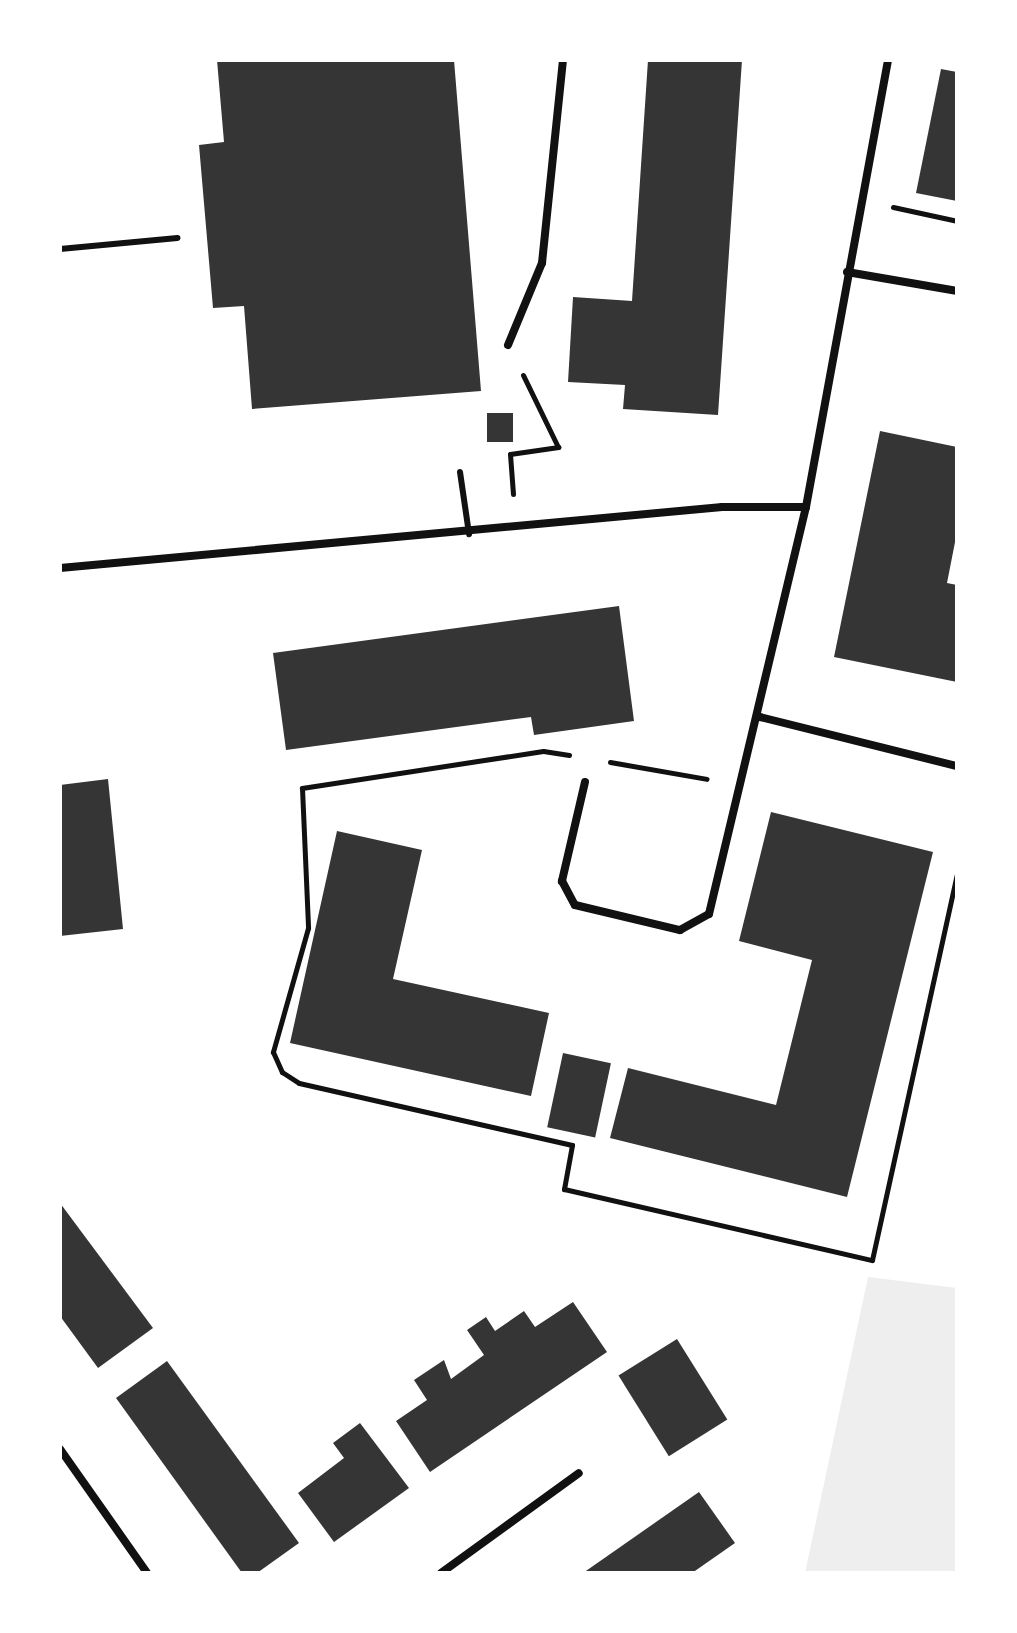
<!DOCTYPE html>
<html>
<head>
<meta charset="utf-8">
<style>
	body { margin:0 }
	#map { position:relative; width:1017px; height:1633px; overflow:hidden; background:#fff; font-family:"Nunito Sans",sans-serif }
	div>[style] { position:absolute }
	.green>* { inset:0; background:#eee }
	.building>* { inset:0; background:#353535; transform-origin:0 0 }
	.path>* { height:5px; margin:-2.5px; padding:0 2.5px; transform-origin:2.5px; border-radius:2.5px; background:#111 }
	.service>* { height:6px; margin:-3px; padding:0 3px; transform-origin:3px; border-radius:3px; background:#111 }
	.minor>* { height:8px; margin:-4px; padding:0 4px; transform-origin:4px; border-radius:4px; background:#111 }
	span { translate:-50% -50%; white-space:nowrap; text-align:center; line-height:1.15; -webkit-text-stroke:8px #fff; paint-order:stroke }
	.frame { position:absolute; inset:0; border:62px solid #fff; pointer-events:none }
</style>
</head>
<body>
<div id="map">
	<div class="green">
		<div style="clip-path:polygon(868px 1277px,957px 1288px,957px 1573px,805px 1573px)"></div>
	</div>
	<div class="building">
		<div style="clip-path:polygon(217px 60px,454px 60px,481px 391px,252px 409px,244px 306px,213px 308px,199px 145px,224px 142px)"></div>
		<div style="clip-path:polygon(648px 60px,742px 60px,718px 415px,623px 409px,625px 385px,568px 382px,573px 297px,632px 301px)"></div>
		<div style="clip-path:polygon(941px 69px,957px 72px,957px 201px,916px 193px)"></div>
		<div style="left:487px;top:413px;width:26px;height:29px"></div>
		<div style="clip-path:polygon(880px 431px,957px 447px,957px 532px,947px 583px,957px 585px,957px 682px,834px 657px)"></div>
		<div style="clip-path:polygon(619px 606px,634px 721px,534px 735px,531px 717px,286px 750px,273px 653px)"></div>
		<div style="clip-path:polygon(108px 779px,123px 929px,60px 936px,60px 785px)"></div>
		<div style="clip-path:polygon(771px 812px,933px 852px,847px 1197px,610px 1138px,628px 1068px,776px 1105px,812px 960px,739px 941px)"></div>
		<div style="clip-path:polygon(337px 831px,422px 850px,393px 979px,549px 1013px,531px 1096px,290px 1043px)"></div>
		<div style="left:563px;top:1053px;width:49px;height:76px;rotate:12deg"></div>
		<div style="clip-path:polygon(60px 1203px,153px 1328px,98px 1368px,60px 1316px)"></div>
		<div style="clip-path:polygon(573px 1302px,607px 1352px,430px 1472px,396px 1421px,427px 1400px,414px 1380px,444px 1360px,451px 1379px,484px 1355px,467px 1330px,486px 1317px,495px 1331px,524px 1311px,535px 1327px)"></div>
		<div style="left:677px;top:1339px;width:95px;height:69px;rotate:58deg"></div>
		<div style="clip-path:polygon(167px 1361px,299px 1543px,257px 1573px,242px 1573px,116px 1398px)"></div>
		<div style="clip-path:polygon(360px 1423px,409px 1488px,334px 1542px,298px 1493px,344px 1458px,333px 1443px)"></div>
		<div style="clip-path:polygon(699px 1492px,735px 1543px,692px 1573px,583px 1573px)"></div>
	</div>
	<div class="path">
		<div style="left:893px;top:207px;width:66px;rotate:12.3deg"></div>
		<div style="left:513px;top:494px;width:40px;rotate:-94.3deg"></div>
		<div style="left:510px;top:454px;width:49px;rotate:-8.3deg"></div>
		<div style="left:558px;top:447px;width:80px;rotate:-115.9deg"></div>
		<div style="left:569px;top:755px;width:26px;rotate:-171deg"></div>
		<div style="left:543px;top:751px;width:244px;rotate:171.3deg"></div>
		<div style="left:302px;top:788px;width:140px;rotate:87.5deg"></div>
		<div style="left:308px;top:928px;width:129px;rotate:105.8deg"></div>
		<div style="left:273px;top:1052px;width:22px;rotate:66deg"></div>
		<div style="left:282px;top:1072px;width:20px;rotate:33deg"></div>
		<div style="left:299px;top:1083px;width:280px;rotate:12.8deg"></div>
		<div style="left:572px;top:1145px;width:45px;rotate:100.3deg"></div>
		<div style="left:564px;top:1189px;width:316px;rotate:13deg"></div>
		<div style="left:872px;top:1260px;width:394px;rotate:-77.6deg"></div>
		<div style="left:610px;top:762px;width:98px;rotate:9.9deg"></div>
	</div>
	<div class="service">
		<div style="left:60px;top:249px;width:118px;rotate:-5.4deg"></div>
		<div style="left:460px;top:472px;width:63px;rotate:81.7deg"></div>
	</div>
	<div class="minor">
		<div style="left:847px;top:272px;width:112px;rotate:9.8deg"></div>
		<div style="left:508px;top:345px;width:89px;rotate:-67.5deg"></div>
		<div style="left:542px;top:263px;width:204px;rotate:-84.1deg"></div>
		<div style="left:60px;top:568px;width:665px;rotate:-5.26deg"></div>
		<div style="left:722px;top:507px;width:84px"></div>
		<div style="left:760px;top:717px;width:203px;rotate:14deg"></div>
		<div style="left:585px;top:782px;width:102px;rotate:103.1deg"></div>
		<div style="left:562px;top:881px;width:27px;rotate:62deg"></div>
		<div style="left:575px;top:905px;width:108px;rotate:13.4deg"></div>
		<div style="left:680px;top:930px;width:33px;rotate:-29deg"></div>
		<div style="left:709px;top:914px;width:418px;rotate:-76.6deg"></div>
		<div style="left:806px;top:507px;width:454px;rotate:-79.6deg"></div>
		<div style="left:60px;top:1449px;width:151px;rotate:54.9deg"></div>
		<div style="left:441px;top:1573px;width:170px;rotate:-35.9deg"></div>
	</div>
	<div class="frame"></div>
</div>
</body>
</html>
